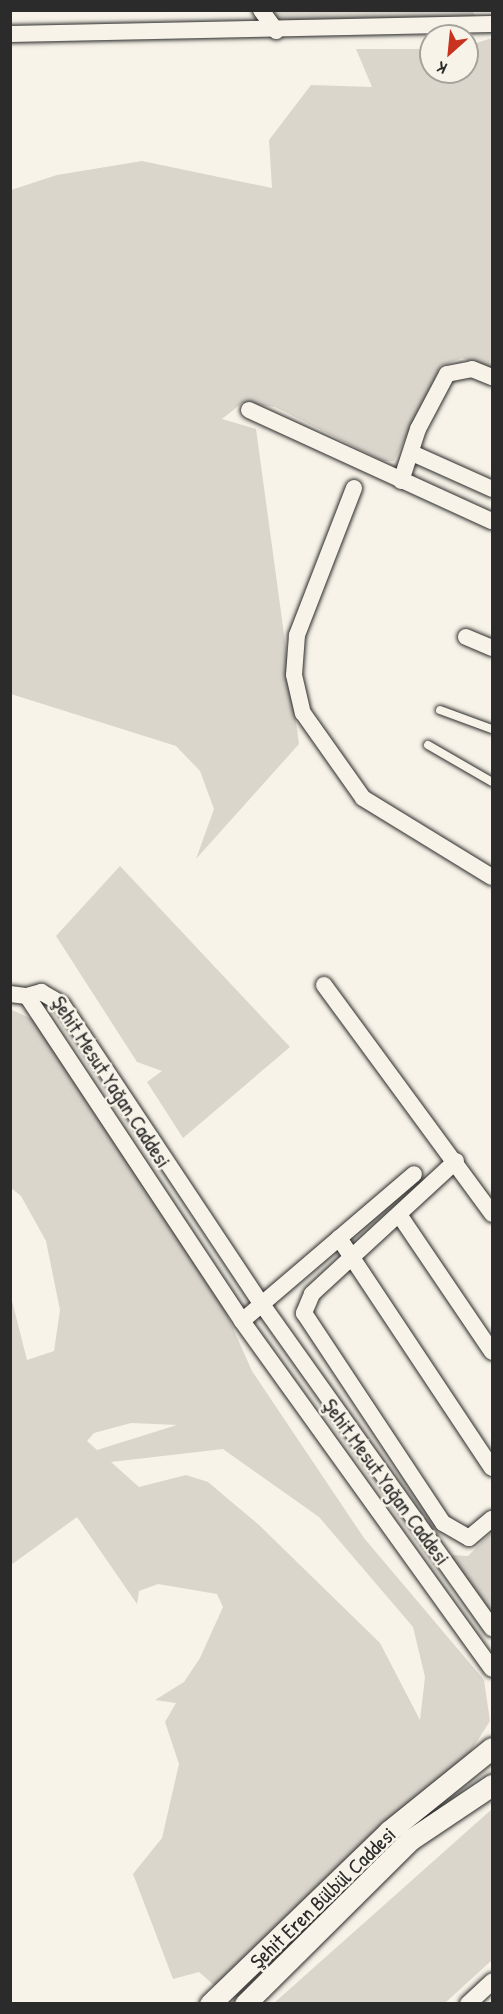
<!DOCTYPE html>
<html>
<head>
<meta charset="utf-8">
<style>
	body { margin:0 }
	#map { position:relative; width:503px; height:2014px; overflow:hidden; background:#f7f3e8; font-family:"Patrick Hand",sans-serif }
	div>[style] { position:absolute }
	.green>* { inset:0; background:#dad6cc }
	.roads { filter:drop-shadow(0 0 2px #2b2b2b) drop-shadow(0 0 2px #2b2b2b) }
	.service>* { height:8px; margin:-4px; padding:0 4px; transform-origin:4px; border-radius:4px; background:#f7f3e8 }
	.minor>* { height:16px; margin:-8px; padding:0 8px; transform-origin:8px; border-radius:8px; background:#f7f3e8 }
	.tertiary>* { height:21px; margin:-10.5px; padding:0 10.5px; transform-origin:10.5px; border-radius:10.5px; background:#f7f3e8 }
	span { translate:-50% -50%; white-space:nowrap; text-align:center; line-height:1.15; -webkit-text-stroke:5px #f7f3e8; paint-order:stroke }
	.street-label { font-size:21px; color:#2b2b2b }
	.frame { position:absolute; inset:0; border:12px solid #2b2b2b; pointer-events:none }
	.north { position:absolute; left:419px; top:24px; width:60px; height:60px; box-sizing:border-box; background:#f7f3e8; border:2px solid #a5a39c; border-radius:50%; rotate:207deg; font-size:16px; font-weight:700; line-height:24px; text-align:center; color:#2b2b2b }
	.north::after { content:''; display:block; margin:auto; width:21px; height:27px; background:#c8321e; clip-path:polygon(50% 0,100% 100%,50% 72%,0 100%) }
</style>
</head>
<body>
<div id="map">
	<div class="green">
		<div style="clip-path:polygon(472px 10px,476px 17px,281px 25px,270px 11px)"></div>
		<div style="clip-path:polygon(492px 38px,492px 368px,462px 358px,441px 366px,394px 461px,383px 461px,275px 407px,242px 403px,222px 419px,256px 429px,299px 744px,196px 859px,214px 809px,200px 771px,176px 746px,11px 694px,11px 190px,57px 175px,142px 161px,272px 188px,269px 140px,311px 85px,372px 87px,356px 49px,431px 49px,431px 72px,467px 72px,467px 46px)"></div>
		<div style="clip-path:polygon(120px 866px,290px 1047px,183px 1138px,147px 1082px,162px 1071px,137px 1062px,56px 936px)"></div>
		<div style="clip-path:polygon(evenodd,10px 1009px,34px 1020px,225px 1310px,252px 1371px,364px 1538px,484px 1680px,490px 1721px,469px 1754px,215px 1986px,199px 1972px,173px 1979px,133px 1874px,162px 1838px,179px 1764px,165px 1722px,176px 1703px,155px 1700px,184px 1682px,200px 1658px,223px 1607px,217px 1594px,158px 1584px,139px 1591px,137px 1604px,77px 1517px,11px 1565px,10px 1293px,27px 1360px,54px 1351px,60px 1310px,46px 1241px,21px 1196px,11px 1188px,10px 1009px,131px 1423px,177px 1425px,97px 1450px,87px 1441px,94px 1433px,131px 1423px,10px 1009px,223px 1449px,319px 1517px,413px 1627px,425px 1677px,420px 1720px,380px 1643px,259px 1525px,208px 1482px,186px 1475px,139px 1487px,111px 1462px,223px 1449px)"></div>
		<div style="clip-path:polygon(492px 1532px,492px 1614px,450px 1555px,468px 1556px)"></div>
		<div style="clip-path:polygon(492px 1809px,492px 1960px,445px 2003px,274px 2003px)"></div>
	</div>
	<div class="roads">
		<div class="service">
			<div style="left:440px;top:710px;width:55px;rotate:20.1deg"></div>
			<div style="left:428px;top:745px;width:74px;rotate:30deg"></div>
		</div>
		<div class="minor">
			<div style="left:261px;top:10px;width:26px;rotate:54deg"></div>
			<div style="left:10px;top:34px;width:482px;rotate:-1.2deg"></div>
			<div style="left:249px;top:410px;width:267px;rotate:24.6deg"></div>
			<div style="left:412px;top:453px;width:88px;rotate:24.2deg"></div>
			<div style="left:401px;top:481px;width:55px;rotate:-71.9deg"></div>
			<div style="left:418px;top:429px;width:62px;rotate:-62.2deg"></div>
			<div style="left:447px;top:374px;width:25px;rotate:-11deg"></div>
			<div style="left:472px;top:369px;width:22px;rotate:22deg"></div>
			<div style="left:354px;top:488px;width:158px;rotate:111.2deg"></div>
			<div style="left:297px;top:635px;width:40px;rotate:94.3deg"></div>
			<div style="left:294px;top:675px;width:39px;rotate:77deg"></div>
			<div style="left:303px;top:713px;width:104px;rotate:54.8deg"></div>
			<div style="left:363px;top:798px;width:151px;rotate:31.5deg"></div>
			<div style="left:466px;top:637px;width:28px;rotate:23deg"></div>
			<div style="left:324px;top:985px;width:284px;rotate:53.7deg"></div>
			<div style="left:10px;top:994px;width:17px;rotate:7deg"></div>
			<div style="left:27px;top:996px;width:390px;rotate:56.5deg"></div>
			<div style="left:242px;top:1321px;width:428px;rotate:54.3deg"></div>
			<div style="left:27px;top:996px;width:15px;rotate:-16deg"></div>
			<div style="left:41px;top:992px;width:24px;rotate:30deg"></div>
			<div style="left:62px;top:1004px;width:359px;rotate:56.4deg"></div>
			<div style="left:261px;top:1303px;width:399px;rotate:54.6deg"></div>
			<div style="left:456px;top:1161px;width:196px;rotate:137.3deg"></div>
			<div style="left:312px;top:1294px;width:21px;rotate:113deg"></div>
			<div style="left:304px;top:1313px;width:252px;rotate:56.5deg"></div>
			<div style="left:443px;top:1523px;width:30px;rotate:30deg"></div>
			<div style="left:469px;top:1538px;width:30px;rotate:-40deg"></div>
			<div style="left:400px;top:1216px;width:164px;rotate:55.9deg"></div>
			<div style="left:339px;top:1238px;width:276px;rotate:56.4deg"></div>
			<div style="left:242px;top:1321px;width:226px;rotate:-40.5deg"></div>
			<div style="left:468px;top:2004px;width:33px;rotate:-43deg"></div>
		</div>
		<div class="tertiary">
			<div style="left:210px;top:2004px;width:249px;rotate:-44deg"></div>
			<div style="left:389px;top:1831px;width:132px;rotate:-38.9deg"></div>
			<div style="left:245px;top:2004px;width:233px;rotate:-44.8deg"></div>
			<div style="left:410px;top:1840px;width:99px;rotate:-33.9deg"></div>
		</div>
	</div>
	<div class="street-label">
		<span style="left:111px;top:1082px;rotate:57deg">Şehit Mesut Yağan Caddesi</span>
		<span style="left:386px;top:1482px;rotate:54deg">Şehit Mesut Yağan Caddesi</span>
		<span style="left:323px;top:1898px;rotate:-44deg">Şehit Eren Bülbül Caddesi</span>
	</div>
	<div class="frame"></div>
	<div class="north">K</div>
</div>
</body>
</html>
